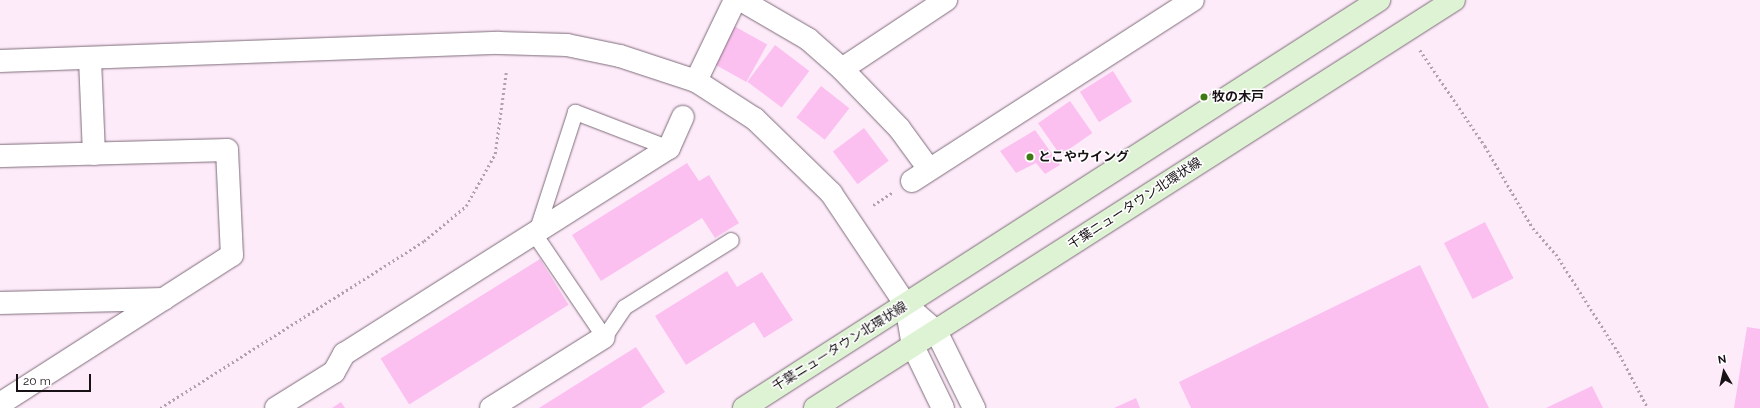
<!DOCTYPE html>
<html>
<head>
<meta charset="utf-8">
<style>
	body { margin:0 }
	#map { position:relative; width:1760px; height:408px; overflow:hidden; background:#feebfa; font-family:Raleway,"Noto Sans JP",sans-serif }
	div>[style] { position:absolute }
	.building>* { inset:0; background:#fcc0f0; transform-origin:0 0 }
	.path>* { height:2.5px; margin-top:-1.25px; transform-origin:0; background:repeating-linear-gradient(90deg,#b0a1ad 0 2px,transparent 0 5px) }
	.roads { filter:drop-shadow(0 0 1px #7d6c79) drop-shadow(0 0 1px #7d6c79) }
	.service>* { height:15px; margin:-7.5px; padding:0 7.5px; transform-origin:7.5px; border-radius:7.5px; background:#fff }
	.minor>* { height:22px; margin:-11px; padding:0 11px; transform-origin:11px; border-radius:11px; background:#fff }
	.tertiary>* { height:22px; margin:-11px; padding:0 11px; transform-origin:11px; border-radius:11px; background:#fff }
	.secondary>* { height:22px; margin:-11px; padding:0 11px; transform-origin:11px; border-radius:11px; background:#def3d3 }
	.dots>* { width:11px; height:11px; translate:-50% -50%; box-sizing:border-box; border:2px solid #fff; border-radius:50% }
	span { translate:-50% -50%; white-space:nowrap; text-align:center; line-height:1.15; -webkit-text-stroke:3px #fff; paint-order:stroke }
	.poi-label { font-size:13px; color:#181116; font-weight:700 }
	.left { translate:0 -50%; text-align:left }
	.street-label { font-size:13px; color:#181116 }
	.north { position:absolute; left:1704px; top:352px; width:40px; height:40px; -webkit-text-stroke:3px #fff; paint-order:stroke; rotate:351deg; font-size:11px; font-weight:700; line-height:16px; text-align:center; color:#181116 }
	.north::after { content:''; display:block; margin:auto; width:14px; height:18px; background:#181116; clip-path:polygon(50% 0,100% 100%,50% 72%,0 100%) }
	.scale { position:absolute; left:16px; top:374px; width:75px; height:18px; box-sizing:border-box; border:2px solid #181116; border-top:0; padding-left:5px; font-size:12px; line-height:14px; white-space:nowrap; color:#181116; -webkit-text-stroke:3px #fff; paint-order:stroke }
</style>
</head>
<body>
<div id="map">
	<div class="building">
		<div style="left:734px;top:26px;width:38px;height:43px;rotate:29deg"></div>
		<div style="left:775px;top:45px;width:43px;height:46px;rotate:37deg"></div>
		<div style="left:1113px;top:71px;width:36px;height:39px;rotate:58deg"></div>
		<div style="left:821px;top:86px;width:36px;height:40px;rotate:38deg"></div>
		<div style="left:1070px;top:101px;width:39px;height:39px;rotate:55deg"></div>
		<div style="left:864px;top:128px;width:41px;height:39px;rotate:53deg"></div>
		<div style="clip-path:polygon(1035px 130px,1060px 165px,1045px 174px,1036px 163px,1016px 173px,1000px 151px)"></div>
		<div style="clip-path:polygon(687px 163px,699px 181px,709px 175px,739px 223px,715px 238px,702px 218px,601px 281px,572px 235px)"></div>
		<div style="left:1485px;top:222px;width:63px;height:46px;rotate:63deg"></div>
		<div style="left:540px;top:259px;width:54px;height:188px;rotate:58deg"></div>
		<div style="clip-path:polygon(1420px 265px,1489px 408px,1191px 408px,1179px 382px)"></div>
		<div style="clip-path:polygon(727px 271px,737px 287px,762px 272px,793px 320px,764px 338px,754px 322px,686px 365px,655px 316px)"></div>
		<div style="clip-path:polygon(1747px 327px,1760px 329px,1760px 408px,1734px 408px)"></div>
		<div style="clip-path:polygon(636px 347px,665px 392px,641px 408px,539px 408px)"></div>
		<div style="clip-path:polygon(1592px 386px,1603px 408px,1546px 408px)"></div>
		<div style="clip-path:polygon(1136px 398px,1140px 408px,1114px 408px)"></div>
		<div style="clip-path:polygon(341px 402px,345px 408px,332px 408px)"></div>
	</div>
	<div class="path">
		<div style="left:1420px;top:50px;width:116px;rotate:55.9deg"></div>
		<div style="left:1485px;top:146px;width:95px;rotate:59.7deg"></div>
		<div style="left:1533px;top:228px;width:35px;rotate:49deg"></div>
		<div style="left:1556px;top:254px;width:120px;rotate:57.6deg"></div>
		<div style="left:1620px;top:355px;width:60px;rotate:62.2deg"></div>
		<div style="left:873px;top:205px;width:24px;rotate:-33deg"></div>
		<div style="left:160px;top:408px;width:312px;rotate:-32.3deg"></div>
		<div style="left:424px;top:241px;width:55px;rotate:-39.8deg"></div>
		<div style="left:466px;top:206px;width:60px;rotate:-60.9deg"></div>
		<div style="left:495px;top:154px;width:82px;rotate:-82.3deg"></div>
	</div>
	<div class="roads">
		<div class="service">
			<div style="left:669px;top:148px;width:101px;rotate:-159deg"></div>
			<div style="left:575px;top:112px;width:129px;rotate:108deg"></div>
			<div style="left:535px;top:235px;width:123px;rotate:55.9deg"></div>
			<div style="left:604px;top:337px;width:36px;rotate:-56deg"></div>
			<div style="left:624px;top:307px;width:126px;rotate:-32.1deg"></div>
		</div>
		<div class="minor">
			<div style="left:741px;top:0;width:78px;rotate:30.2deg"></div>
			<div style="left:808px;top:39px;width:45px;rotate:41.4deg"></div>
			<div style="left:842px;top:69px;width:82px;rotate:46deg"></div>
			<div style="left:899px;top:128px;width:51px;rotate:53.8deg"></div>
			<div style="left:90px;top:59px;width:95px;rotate:87.6deg"></div>
			<div style="left:842px;top:69px;width:125px;rotate:-33.6deg"></div>
			<div style="left:696px;top:81px;width:90px;rotate:-64.3deg"></div>
			<div style="left:0;top:156px;width:227px;rotate:-1.5deg"></div>
			<div style="left:227px;top:150px;width:105px;rotate:87.3deg"></div>
			<div style="left:232px;top:255px;width:276px;rotate:147.3deg"></div>
			<div style="left:912px;top:181px;width:334px;rotate:-32.8deg"></div>
			<div style="left:0;top:303px;width:164px;rotate:-1.4deg"></div>
			<div style="left:276px;top:408px;width:68px;rotate:-31.8deg"></div>
			<div style="left:334px;top:372px;width:21px;rotate:-61deg"></div>
			<div style="left:344px;top:354px;width:385px;rotate:-32.4deg"></div>
			<div style="left:669px;top:148px;width:34px;rotate:-66deg"></div>
			<div style="left:491px;top:408px;width:133px;rotate:-32.1deg"></div>
		</div>
		<div class="tertiary">
			<div style="left:0;top:61px;width:499px;rotate:-2.1deg"></div>
			<div style="left:499px;top:43px;width:68px;rotate:1.7deg"></div>
			<div style="left:567px;top:45px;width:54px;rotate:11.7deg"></div>
			<div style="left:620px;top:56px;width:80px;rotate:18.2deg"></div>
			<div style="left:696px;top:81px;width:70px;rotate:32.8deg"></div>
			<div style="left:755px;top:119px;width:106px;rotate:44.2deg"></div>
			<div style="left:831px;top:193px;width:135px;rotate:56.2deg"></div>
			<div style="left:906px;top:305px;width:40px;rotate:41deg"></div>
			<div style="left:936px;top:331px;width:86px;rotate:63.7deg"></div>
			<div style="left:906px;top:305px;width:42px;rotate:80.3deg"></div>
			<div style="left:913px;top:346px;width:69px;rotate:64.2deg"></div>
		</div>
		<div class="secondary">
			<div style="left:744px;top:408px;width:755px;rotate:-32.72deg"></div>
			<div style="left:815px;top:408px;width:758px;rotate:-32.56deg"></div>
		</div>
	</div>
	<div class="dots">
		<div style="left:1204px;top:97px;background:#3f7b15"></div>
		<div style="left:1030px;top:157px;background:#3f7b15"></div>
	</div>
	<div class="poi-label">
		<span class="left" style="left:1212px;top:97px">牧の木戸</span>
		<span class="left" style="left:1038px;top:157px">とこやウイング</span>
	</div>
	<div class="street-label">
		<span style="left:1135px;top:204px;rotate:-33deg">千葉ニュータウン北環状線</span>
		<span style="left:840px;top:347px;rotate:-32deg">千葉ニュータウン北環状線</span>
	</div>
	<div class="north">N</div>
	<div class="scale">20 m</div>
</div>
</body>
</html>
